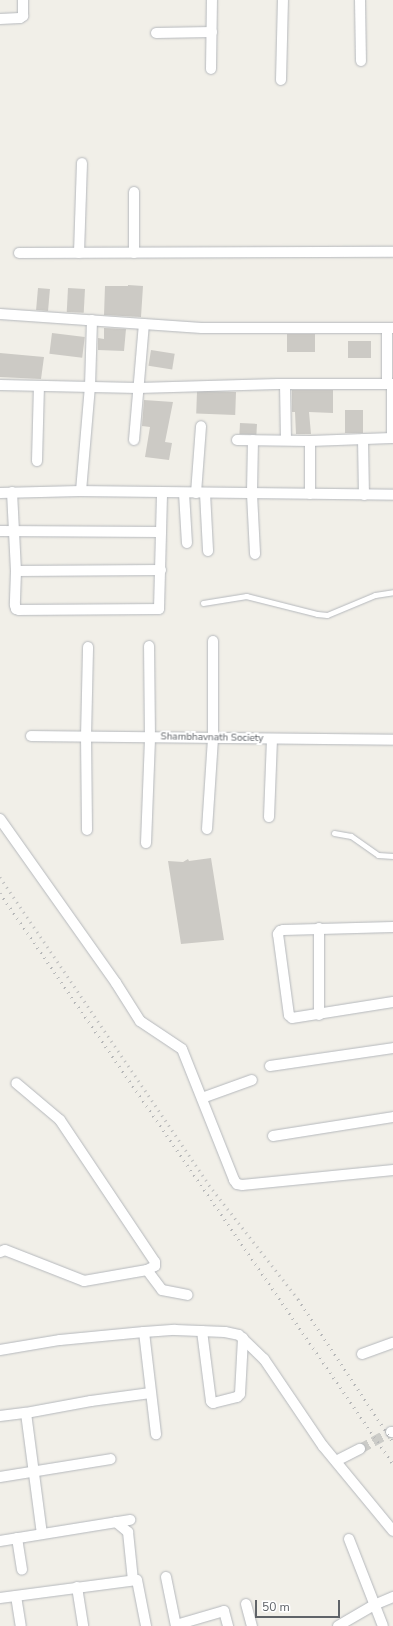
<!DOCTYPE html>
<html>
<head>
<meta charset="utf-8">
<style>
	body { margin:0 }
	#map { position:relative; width:393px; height:1626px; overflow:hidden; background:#f1efe8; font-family:"Nunito Sans",sans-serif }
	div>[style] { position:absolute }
	.building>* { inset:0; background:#cccac5; transform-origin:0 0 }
	.street-tunnel>* { height:10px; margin-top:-5px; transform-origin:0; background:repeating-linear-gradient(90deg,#ccccc8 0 10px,transparent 0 15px) }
	.roads { filter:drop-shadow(0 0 1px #b5b8bc) drop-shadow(0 0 1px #b5b8bc) }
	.lane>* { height:5px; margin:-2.5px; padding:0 2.5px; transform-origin:2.5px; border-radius:2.5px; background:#fff }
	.street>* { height:10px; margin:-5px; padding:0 5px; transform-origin:5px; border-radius:5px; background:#fff }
	.rail>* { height:3px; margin-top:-1.5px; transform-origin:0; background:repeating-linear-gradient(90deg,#b6b7b8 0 1px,transparent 0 6px) }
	span { translate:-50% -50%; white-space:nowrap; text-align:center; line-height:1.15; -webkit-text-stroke:4px #fff; paint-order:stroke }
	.street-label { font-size:10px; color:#5f6368 }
	.scale { position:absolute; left:255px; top:1600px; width:85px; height:18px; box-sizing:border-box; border:2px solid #5f6368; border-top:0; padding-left:5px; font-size:12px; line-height:14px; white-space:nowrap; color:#5f6368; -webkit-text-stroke:3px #fff; paint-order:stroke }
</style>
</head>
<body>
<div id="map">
	<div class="building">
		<div style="clip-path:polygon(128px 285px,143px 286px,141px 317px,104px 315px,105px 286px,128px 286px)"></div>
		<div style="left:38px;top:288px;width:12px;height:22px;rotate:5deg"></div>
		<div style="left:68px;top:288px;width:17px;height:24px;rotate:3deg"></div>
		<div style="clip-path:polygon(104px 328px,126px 329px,124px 351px,98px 350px,98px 338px,104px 339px)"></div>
		<div style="left:52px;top:333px;width:33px;height:21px;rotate:7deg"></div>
		<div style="left:287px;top:334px;width:28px;height:18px"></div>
		<div style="left:348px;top:341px;width:23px;height:17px"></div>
		<div style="left:151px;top:350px;width:24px;height:16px;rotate:9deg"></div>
		<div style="clip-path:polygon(0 353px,44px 357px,41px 379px,0 377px)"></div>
		<div style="clip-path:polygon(292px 390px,333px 390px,333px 413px,309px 412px,311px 434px,296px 434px,295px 412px,292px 412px)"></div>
		<div style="left:236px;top:392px;width:23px;height:39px;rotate:92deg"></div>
		<div style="clip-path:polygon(144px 400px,173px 402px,165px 442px,172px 443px,169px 460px,145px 457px,150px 427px,142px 426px)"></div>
		<div style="left:345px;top:410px;width:18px;height:23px"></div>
		<div style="left:240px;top:423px;width:17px;height:11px;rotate:3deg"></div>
		<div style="clip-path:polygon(211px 858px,224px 940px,181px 944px,168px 861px,183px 862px,188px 859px,189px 861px)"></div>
	</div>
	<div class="street-tunnel">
		<div style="left:360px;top:1449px;width:35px;rotate:-29deg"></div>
	</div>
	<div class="roads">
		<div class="lane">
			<div style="left:203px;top:603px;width:44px;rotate:-9.2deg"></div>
			<div style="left:246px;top:596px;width:73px;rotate:14.2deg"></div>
			<div style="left:317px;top:614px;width:10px;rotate:6deg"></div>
			<div style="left:327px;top:615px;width:52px;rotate:-22.6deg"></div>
			<div style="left:375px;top:595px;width:18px;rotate:-9deg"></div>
			<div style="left:334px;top:833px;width:17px;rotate:10deg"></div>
			<div style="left:351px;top:836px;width:33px;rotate:35deg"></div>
			<div style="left:378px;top:855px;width:15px;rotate:4deg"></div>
		</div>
		<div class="street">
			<div style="left:360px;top:0;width:61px;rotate:89.1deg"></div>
			<div style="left:0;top:19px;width:20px;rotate:-3deg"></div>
			<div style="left:20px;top:18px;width:4px;rotate:-34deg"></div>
			<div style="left:23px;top:16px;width:16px;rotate:-90deg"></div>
			<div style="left:156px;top:33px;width:56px;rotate:-1deg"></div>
			<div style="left:211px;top:69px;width:69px;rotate:-89.2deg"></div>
			<div style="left:281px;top:80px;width:80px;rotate:-88.6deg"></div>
			<div style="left:134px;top:192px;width:61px;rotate:90deg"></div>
			<div style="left:19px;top:253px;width:374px;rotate:-0.2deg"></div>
			<div style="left:79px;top:253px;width:90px;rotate:-88.1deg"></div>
			<div style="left:0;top:314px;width:202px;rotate:4deg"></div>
			<div style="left:202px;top:328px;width:191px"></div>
			<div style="left:387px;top:328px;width:56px;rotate:90deg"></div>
			<div style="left:285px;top:384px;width:56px;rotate:89deg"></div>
			<div style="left:0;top:385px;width:138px;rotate:1.2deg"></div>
			<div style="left:138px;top:388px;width:140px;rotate:-1.6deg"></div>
			<div style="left:278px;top:384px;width:115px"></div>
			<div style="left:363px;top:439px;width:56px;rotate:89deg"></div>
			<div style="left:134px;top:440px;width:116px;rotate:-85.1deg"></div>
			<div style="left:237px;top:440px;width:73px;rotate:0.8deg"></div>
			<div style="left:310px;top:441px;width:82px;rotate:-2.1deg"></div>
			<div style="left:392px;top:438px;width:54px;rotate:-90deg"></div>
			<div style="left:253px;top:440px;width:54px;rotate:91.1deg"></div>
			<div style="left:252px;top:494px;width:60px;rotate:87.1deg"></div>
			<div style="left:310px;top:441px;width:53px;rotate:90deg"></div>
			<div style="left:37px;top:461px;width:75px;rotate:-88.5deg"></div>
			<div style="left:81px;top:491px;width:104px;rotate:-85.1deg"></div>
			<div style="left:90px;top:387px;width:67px;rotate:-88.3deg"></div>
			<div style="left:12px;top:492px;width:79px;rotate:87.1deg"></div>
			<div style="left:16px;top:571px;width:34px;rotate:92deg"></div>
			<div style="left:15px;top:605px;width:4px;rotate:76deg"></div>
			<div style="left:16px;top:609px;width:3px;rotate:18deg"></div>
			<div style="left:19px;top:610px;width:140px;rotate:-0.4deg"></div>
			<div style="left:159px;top:609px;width:117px;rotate:-88.5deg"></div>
			<div style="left:0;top:493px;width:81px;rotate:-1.4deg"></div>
			<div style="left:81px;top:491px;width:312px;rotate:0.7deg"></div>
			<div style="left:184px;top:493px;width:50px;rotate:86.6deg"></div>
			<div style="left:196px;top:493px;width:67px;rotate:-85.7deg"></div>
			<div style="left:205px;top:493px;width:58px;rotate:87deg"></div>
			<div style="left:0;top:531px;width:161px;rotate:0.4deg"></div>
			<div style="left:16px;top:571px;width:145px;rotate:-0.4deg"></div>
			<div style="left:31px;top:736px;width:362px;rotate:0.6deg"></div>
			<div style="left:269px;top:817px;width:78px;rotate:-87.8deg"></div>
			<div style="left:0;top:819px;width:201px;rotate:54.7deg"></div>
			<div style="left:116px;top:983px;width:45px;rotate:57.7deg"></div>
			<div style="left:140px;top:1021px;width:50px;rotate:33.7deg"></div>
			<div style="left:182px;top:1049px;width:141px;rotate:68.3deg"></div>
			<div style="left:234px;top:1180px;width:5px;rotate:53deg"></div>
			<div style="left:237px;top:1184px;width:5px;rotate:11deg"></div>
			<div style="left:242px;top:1185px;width:152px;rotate:-5.7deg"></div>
			<div style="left:207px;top:829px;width:91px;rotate:-86.2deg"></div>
			<div style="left:213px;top:738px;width:97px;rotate:-90deg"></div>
			<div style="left:87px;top:830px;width:93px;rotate:-90.6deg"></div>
			<div style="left:86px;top:737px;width:90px;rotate:-88.7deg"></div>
			<div style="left:146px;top:843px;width:105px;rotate:-87.8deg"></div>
			<div style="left:150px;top:738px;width:92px;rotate:-90.6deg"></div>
			<div style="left:393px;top:927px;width:110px;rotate:178.4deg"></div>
			<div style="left:283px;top:930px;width:3px;rotate:162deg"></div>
			<div style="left:280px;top:931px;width:4px;rotate:124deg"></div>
			<div style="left:278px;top:934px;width:82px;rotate:82.3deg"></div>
			<div style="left:289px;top:1015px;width:4px;rotate:45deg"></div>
			<div style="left:292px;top:1018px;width:102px;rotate:-9deg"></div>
			<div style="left:319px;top:1015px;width:87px;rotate:-90deg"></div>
			<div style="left:270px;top:1066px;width:124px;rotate:-8.3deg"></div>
			<div style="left:202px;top:1098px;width:53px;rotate:-19.8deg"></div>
			<div style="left:273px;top:1136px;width:121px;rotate:-9deg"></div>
			<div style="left:0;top:1252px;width:5px;rotate:-22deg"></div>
			<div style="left:5px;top:1250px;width:85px;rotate:21.4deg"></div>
			<div style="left:84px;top:1281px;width:64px;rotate:-9.9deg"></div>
			<div style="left:147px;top:1270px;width:9px;rotate:-27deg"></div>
			<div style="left:155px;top:1266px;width:4px;rotate:-90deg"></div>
			<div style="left:155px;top:1262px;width:171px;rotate:-123.8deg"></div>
			<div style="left:60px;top:1120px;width:57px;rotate:-139.9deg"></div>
			<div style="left:147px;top:1270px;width:25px;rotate:53deg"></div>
			<div style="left:162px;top:1290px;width:26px;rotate:11deg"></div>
			<div style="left:202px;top:1331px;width:71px;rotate:82.7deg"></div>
			<div style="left:211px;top:1401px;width:3px;rotate:45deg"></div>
			<div style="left:213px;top:1403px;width:25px;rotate:-14deg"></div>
			<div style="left:237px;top:1397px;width:4px;rotate:-45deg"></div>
			<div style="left:240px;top:1394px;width:56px;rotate:-86.9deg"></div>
			<div style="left:144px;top:1332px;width:103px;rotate:83.3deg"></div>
			<div style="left:0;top:1350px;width:61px;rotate:-9.5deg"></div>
			<div style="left:60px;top:1340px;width:84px;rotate:-5.4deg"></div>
			<div style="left:144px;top:1332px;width:31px;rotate:-4deg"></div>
			<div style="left:175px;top:1330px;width:50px;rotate:2.3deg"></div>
			<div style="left:225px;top:1332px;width:14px;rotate:12deg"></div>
			<div style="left:239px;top:1335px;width:35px;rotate:44deg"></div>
			<div style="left:264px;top:1359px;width:105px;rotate:55.9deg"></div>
			<div style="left:323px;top:1446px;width:110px;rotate:50.5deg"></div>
			<div style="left:362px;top:1354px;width:33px;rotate:-20deg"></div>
			<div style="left:26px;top:1413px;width:122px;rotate:82.5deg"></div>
			<div style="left:0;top:1416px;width:26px;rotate:-7deg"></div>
			<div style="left:26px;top:1413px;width:66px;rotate:-10.5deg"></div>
			<div style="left:91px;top:1401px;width:60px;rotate:-7.7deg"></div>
			<div style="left:391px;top:1432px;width:2px"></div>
			<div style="left:336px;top:1461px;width:27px;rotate:-27deg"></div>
			<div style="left:0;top:1477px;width:112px;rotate:-9.2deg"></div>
			<div style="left:116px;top:1522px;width:16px;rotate:40deg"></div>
			<div style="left:128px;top:1532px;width:48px;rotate:84.1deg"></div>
			<div style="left:17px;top:1538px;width:32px;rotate:81deg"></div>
			<div style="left:349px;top:1539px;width:93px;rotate:68.7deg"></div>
			<div style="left:0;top:1541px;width:132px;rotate:-9.2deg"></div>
			<div style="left:166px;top:1577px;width:50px;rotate:78.5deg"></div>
			<div style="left:77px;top:1587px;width:39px;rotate:81deg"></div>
			<div style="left:16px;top:1596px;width:30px;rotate:81deg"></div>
			<div style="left:0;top:1598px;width:138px;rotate:-7.5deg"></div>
			<div style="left:137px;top:1580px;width:47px;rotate:78.9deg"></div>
			<div style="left:246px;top:1604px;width:23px;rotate:75deg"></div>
			<div style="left:176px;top:1625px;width:50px;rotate:-16.3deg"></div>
			<div style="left:224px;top:1611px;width:16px;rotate:75deg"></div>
			<div style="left:338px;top:1626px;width:42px;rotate:-30.3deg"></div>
			<div style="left:374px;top:1605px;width:21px;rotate:-23deg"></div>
		</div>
	</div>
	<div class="rail">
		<div style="left:0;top:877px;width:372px;rotate:55.8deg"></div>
		<div style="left:209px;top:1185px;width:145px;rotate:52deg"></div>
		<div style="left:298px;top:1299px;width:172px;rotate:56.4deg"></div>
		<div style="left:0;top:893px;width:693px;rotate:55.46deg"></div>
	</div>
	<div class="street-label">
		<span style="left:212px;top:738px;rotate:1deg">Shambhavnath Society</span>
	</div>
	<div class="scale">50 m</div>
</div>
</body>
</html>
